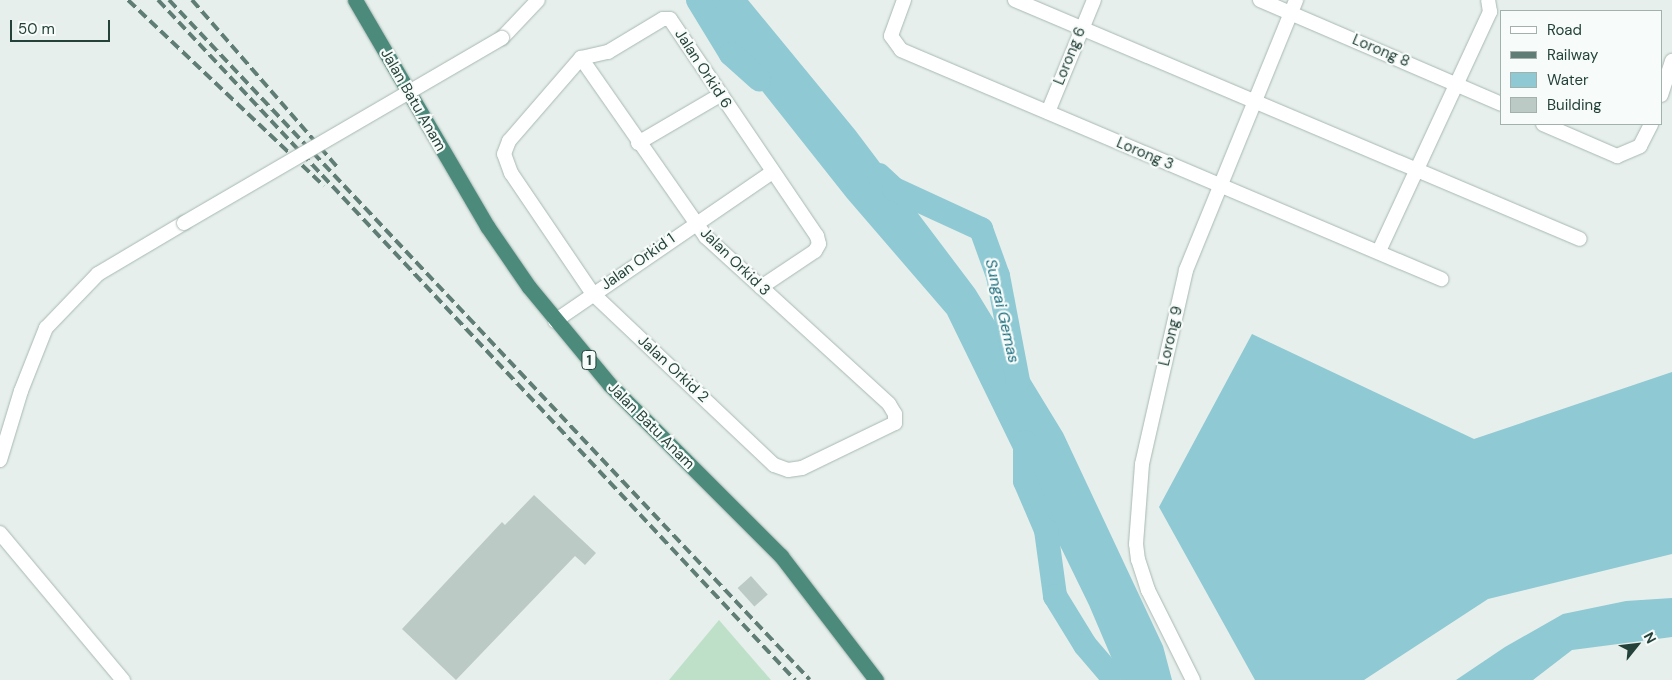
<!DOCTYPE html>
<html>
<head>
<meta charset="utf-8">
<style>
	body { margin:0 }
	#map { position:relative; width:1672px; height:680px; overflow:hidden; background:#e6efeb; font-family:"DM Sans",sans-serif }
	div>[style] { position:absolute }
	.green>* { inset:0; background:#bfe0c8 }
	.water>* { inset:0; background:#8ec9d4 }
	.river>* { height:24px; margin:-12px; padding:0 12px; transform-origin:12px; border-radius:12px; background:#8ec9d4 }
	.building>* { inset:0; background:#bbcac4; transform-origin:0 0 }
	.roads { filter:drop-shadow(0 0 1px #a8b8b2) drop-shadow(0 0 1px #a8b8b2) }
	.minor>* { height:14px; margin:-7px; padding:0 7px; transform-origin:7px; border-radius:7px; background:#fff }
	.trunk>* { height:15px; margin:-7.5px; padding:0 7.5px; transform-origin:7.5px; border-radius:7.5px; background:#4c8a7c }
	.rail>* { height:4px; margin-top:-2px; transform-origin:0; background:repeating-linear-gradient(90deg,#5f7d75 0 10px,transparent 0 15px) }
	.bridges { filter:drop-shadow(0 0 1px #a8b8b2) drop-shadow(0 0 1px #a8b8b2) }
	.minor-bridge>* { height:14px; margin:-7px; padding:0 7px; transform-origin:7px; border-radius:7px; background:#fff }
	span { translate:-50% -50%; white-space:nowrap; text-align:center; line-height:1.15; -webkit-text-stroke:4.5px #f7fbf9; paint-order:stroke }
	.shield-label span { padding:1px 4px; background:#f7fbf9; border:1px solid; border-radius:4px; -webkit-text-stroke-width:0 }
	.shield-label { font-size:14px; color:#24423a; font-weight:700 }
	.street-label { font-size:15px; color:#24423a }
	.water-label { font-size:16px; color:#1c6f80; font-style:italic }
	.legend { position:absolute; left:1500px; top:10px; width:162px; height:115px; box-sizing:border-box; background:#f7fbf9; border:1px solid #a3b1ad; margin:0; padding:6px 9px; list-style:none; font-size:15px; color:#24423a }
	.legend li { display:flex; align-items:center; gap:10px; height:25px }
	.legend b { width:25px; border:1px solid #a3b1ad }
	.north { position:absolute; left:1612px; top:620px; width:50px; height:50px; -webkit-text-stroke:4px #f7fbf9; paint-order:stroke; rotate:61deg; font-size:14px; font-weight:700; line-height:20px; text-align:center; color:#24423a }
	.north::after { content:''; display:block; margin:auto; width:18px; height:22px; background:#24423a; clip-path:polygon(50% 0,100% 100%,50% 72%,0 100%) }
	.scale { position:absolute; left:10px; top:20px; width:100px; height:22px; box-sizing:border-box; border:2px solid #24423a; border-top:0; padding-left:6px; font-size:15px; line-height:18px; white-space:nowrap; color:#24423a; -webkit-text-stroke:4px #f7fbf9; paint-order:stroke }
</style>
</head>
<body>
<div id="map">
	<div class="green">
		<div style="clip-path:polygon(719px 620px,771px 680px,669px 680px)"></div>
	</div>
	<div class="water">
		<div style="clip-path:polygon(690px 0,748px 0,855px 130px,975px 289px,1063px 433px,1163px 646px,1172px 680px,1121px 680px,1089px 605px,947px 314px,847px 198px)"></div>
		<div style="clip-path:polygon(1252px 334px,1474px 439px,1672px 372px,1672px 554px,1488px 599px,1364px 680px,1255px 680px,1159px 507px)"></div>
		<div style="clip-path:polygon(1672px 598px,1672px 637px,1572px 650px,1533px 680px,1456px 680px,1505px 647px,1563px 614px,1626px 601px)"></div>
	</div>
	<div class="river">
		<div style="left:698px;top:0;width:63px;rotate:58.6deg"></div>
		<div style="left:731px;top:54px;width:38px;rotate:42deg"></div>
		<div style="left:879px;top:175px;width:21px;rotate:43deg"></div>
		<div style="left:894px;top:189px;width:96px;rotate:24.7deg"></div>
		<div style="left:981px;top:229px;width:50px;rotate:70.1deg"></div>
		<div style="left:998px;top:276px;width:107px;rotate:79.2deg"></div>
		<div style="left:1025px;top:442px;width:39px;rotate:90deg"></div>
		<div style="left:1025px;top:481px;width:53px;rotate:66.8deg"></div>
		<div style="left:1046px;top:530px;width:67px;rotate:82.2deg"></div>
		<div style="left:1055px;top:596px;width:57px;rotate:58.5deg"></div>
		<div style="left:1085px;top:645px;width:46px;rotate:49.4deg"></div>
	</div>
	<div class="building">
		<div style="clip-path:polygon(534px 495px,596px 553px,585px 565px,575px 556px,456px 680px,402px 629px,502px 522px,505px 525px)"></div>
		<div style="left:751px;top:576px;width:25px;height:18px;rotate:48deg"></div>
	</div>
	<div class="roads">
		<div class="minor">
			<div style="left:904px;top:0;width:38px;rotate:110deg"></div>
			<div style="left:891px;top:36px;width:17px;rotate:54deg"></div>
			<div style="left:901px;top:50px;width:587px;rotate:22.98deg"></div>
			<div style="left:1015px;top:0;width:613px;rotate:22.93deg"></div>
			<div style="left:1260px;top:0;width:262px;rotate:23.3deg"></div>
			<div style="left:502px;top:38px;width:52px;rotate:-46.5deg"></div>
			<div style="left:581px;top:58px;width:218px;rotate:55.1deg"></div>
			<div style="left:706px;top:237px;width:74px;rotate:42.3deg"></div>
			<div style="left:761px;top:287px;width:173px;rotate:42.4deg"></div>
			<div style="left:889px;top:404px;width:12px;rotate:59deg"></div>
			<div style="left:895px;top:414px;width:9px;rotate:90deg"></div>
			<div style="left:895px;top:423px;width:103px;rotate:154.2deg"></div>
			<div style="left:802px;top:468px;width:14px;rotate:172deg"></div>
			<div style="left:788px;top:470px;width:15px;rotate:-160deg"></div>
			<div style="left:774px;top:465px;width:249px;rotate:-136.6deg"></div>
			<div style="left:593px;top:294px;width:146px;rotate:-124.1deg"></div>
			<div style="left:511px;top:173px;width:20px;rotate:-110deg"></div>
			<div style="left:504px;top:154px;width:14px;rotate:-69deg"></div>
			<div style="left:509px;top:141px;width:110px;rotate:-49.1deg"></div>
			<div style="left:581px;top:58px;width:28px;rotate:-13deg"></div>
			<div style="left:608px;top:52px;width:64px;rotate:-31deg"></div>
			<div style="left:663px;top:19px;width:7px"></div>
			<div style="left:670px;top:19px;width:262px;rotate:55.9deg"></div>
			<div style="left:817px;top:236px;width:8px;rotate:76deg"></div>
			<div style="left:819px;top:244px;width:8px;rotate:120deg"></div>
			<div style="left:815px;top:251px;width:65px;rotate:146.3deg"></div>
			<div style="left:1661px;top:95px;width:36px;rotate:-72deg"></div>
			<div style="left:1048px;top:112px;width:121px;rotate:-67.7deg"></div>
			<div style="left:1543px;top:124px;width:81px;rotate:23.4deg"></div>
			<div style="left:1617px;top:156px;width:25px;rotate:-23deg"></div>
			<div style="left:1640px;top:146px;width:25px;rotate:-63deg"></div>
			<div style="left:638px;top:143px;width:95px;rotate:-30.3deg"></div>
			<div style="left:1379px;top:251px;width:264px;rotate:-65.1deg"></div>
			<div style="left:1490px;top:12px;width:12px;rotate:-99deg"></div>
			<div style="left:555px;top:321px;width:264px;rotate:-34.4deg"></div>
			<div style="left:0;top:460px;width:72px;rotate:-73.1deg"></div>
			<div style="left:21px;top:391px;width:68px;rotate:-68.4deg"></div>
			<div style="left:46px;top:328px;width:75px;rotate:-46.1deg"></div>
			<div style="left:98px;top:274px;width:100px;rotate:-30.7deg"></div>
			<div style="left:0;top:533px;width:192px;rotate:50.1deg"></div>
			<div style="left:1193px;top:680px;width:101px;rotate:-116.6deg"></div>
			<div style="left:1148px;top:590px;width:32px;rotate:-108deg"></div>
			<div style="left:1138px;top:560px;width:16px;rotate:-97deg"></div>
			<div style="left:1136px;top:544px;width:80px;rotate:-85.7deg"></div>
			<div style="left:1142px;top:464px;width:199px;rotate:-77.2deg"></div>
			<div style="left:1186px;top:270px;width:292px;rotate:-67.8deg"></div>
		</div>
		<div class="trunk">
			<div style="left:355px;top:0;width:262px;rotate:59.7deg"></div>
			<div style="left:487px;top:226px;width:74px;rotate:55.5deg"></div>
			<div style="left:529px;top:287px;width:127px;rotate:50.4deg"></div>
			<div style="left:610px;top:385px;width:242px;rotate:45deg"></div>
			<div style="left:781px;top:556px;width:156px;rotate:52.5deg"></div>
		</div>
	</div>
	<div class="rail">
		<div style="left:128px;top:0;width:270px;rotate:43.5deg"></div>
		<div style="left:158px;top:0;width:932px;rotate:46.87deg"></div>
		<div style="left:169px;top:0;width:934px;rotate:46.69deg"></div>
		<div style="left:192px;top:0;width:223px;rotate:49deg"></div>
	</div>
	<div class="bridges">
		<div class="minor-bridge">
			<div style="left:184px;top:223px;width:368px;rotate:-30.2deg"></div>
		</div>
	</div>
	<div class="shield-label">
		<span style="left:589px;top:360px">1</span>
	</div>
	<div class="street-label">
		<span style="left:1381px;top:51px;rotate:23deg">Lorong 8</span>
		<span style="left:1070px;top:56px;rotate:-68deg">Lorong 6</span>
		<span style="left:703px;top:69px;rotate:57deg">Jalan Orkid 6</span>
		<span style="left:413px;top:100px;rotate:60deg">Jalan Batu Anam</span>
		<span style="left:1145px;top:154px;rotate:23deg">Lorong 3</span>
		<span style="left:638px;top:262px;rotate:-35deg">Jalan Orkid 1</span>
		<span style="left:735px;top:262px;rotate:44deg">Jalan Orkid 3</span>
		<span style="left:1171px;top:336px;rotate:-77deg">Lorong 9</span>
		<span style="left:673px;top:369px;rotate:43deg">Jalan Orkid 2</span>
		<span style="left:651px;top:426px;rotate:45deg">Jalan Batu Anam</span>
	</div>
	<div class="water-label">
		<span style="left:1002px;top:311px;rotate:77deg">Sungai Gemas</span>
	</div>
	<ul class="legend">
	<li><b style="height:6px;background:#fff"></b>Road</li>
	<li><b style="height:6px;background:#5f7d75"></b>Railway</li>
	<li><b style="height:14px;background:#8ec9d4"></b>Water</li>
	<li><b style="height:14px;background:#bbcac4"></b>Building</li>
	</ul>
	<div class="north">N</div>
	<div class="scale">50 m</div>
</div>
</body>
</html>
